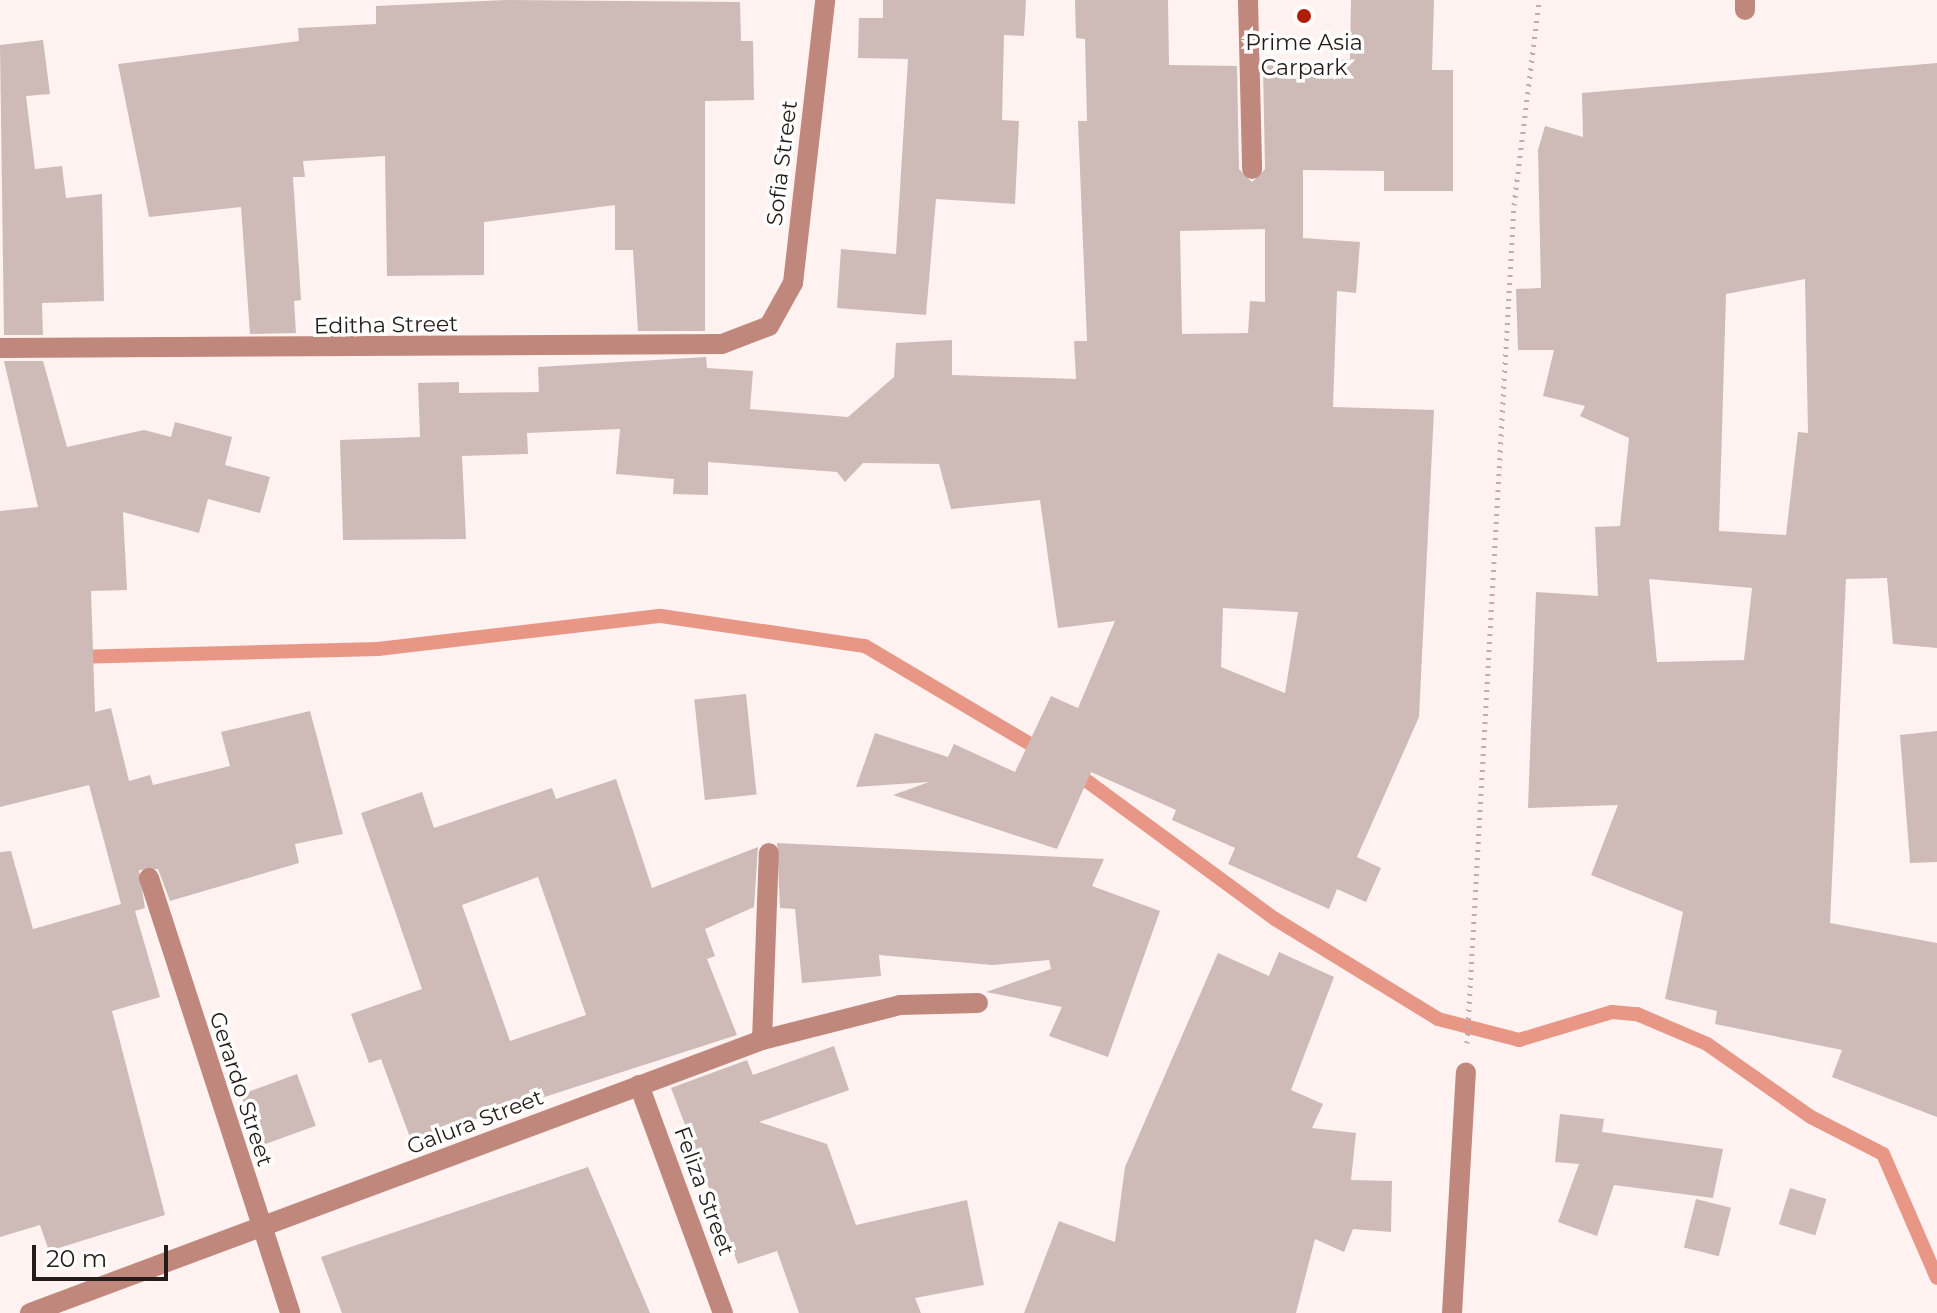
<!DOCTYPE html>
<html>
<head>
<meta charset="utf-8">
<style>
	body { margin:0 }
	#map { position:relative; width:1937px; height:1313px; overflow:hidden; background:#fff2f0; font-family:Montserrat,sans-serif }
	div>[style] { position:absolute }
	.stream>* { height:14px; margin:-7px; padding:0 7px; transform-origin:7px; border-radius:7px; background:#e89787 }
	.building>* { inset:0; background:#cebbb7; transform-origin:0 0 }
	.path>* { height:5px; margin-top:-2.5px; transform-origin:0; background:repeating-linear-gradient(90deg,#baafad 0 2px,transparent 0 8px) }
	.minor>* { height:20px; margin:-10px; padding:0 10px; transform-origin:10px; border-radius:10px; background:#c0887c }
	.dots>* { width:22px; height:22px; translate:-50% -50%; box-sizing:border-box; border:4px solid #fff; border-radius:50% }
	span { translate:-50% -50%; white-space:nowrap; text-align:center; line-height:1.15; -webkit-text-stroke:7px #fff; paint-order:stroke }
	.poi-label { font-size:22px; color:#231c1b }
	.street-label { font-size:22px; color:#231c1b }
	.scale { position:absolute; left:32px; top:1245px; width:136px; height:36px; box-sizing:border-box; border:4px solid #231c1b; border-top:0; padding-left:10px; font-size:24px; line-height:28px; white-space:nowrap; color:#231c1b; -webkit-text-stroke:6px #fff; paint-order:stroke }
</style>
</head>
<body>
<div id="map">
	<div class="stream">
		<div style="left:75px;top:657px;width:303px;rotate:-1.5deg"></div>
		<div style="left:378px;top:649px;width:285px;rotate:-6.7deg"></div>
		<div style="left:661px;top:616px;width:206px;rotate:8.4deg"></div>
		<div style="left:865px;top:646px;width:209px;rotate:30.7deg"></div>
		<div style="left:1072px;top:770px;width:252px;rotate:36.3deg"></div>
		<div style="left:1275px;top:919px;width:191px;rotate:31.5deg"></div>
		<div style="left:1438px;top:1019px;width:84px;rotate:14.5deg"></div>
		<div style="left:1519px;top:1040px;width:97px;rotate:-16.8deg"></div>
		<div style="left:1612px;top:1012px;width:25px;rotate:5deg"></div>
		<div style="left:1637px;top:1014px;width:76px;rotate:23.2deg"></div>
		<div style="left:1707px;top:1044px;width:127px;rotate:35.1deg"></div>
		<div style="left:1811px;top:1117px;width:81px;rotate:27.2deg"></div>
		<div style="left:1883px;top:1154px;width:135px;rotate:66.5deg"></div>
	</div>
	<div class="building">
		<div style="clip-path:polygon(505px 0,740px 2px,741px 41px,753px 41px,754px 100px,705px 101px,705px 331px,638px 331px,633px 250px,615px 250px,615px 205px,484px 222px,484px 275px,387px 276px,385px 156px,303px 161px,305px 177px,293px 177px,301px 300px,294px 301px,296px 333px,250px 334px,241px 207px,149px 217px,118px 64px,299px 41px,298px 28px,376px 24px,376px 6px)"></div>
		<div style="clip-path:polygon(883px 0,1026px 0,1024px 36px,1004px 35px,1002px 120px,1019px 121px,1015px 204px,936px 199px,926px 315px,837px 308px,841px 249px,896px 254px,908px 59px,858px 58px,859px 18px,883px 18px)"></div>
		<div style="clip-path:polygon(evenodd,1075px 0,1168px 0,1169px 65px,1237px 66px,1239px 169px,1252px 182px,1265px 169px,1263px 66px,1350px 59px,1351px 0,1434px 0,1432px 70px,1453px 70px,1453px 191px,1384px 191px,1384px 171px,1303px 170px,1303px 238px,1360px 242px,1356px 293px,1337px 291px,1333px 407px,1434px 410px,1419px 717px,1357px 857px,1381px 868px,1366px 902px,1337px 889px,1329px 909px,1228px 864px,1235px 848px,1172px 820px,1176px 810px,1091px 772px,1057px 849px,893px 795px,929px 782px,856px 787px,875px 733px,948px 757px,954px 744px,1015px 772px,1051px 696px,1078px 708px,1115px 621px,1058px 628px,1040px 500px,951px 509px,939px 464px,863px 463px,845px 482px,837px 472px,708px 462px,708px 495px,673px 494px,674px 479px,616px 474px,620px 429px,527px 433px,528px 454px,462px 456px,466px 539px,343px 540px,340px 440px,420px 437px,418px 383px,459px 382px,459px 393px,539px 392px,538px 367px,706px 357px,707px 368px,753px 371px,750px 409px,848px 417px,894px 377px,896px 343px,952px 340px,952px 375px,1076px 379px,1074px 341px,1087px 341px,1078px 121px,1087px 121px,1085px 39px,1076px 38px,1075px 0,1265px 229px,1265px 302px,1250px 301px,1248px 333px,1182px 334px,1180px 231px,1265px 229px,1075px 0,1223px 608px,1298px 612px,1285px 693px,1221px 667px,1223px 608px)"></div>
		<div style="clip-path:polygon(43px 40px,50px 94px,26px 96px,35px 169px,62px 166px,66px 198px,102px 194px,104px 301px,42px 303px,43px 335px,4px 335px,0 45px)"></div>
		<div style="clip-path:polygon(evenodd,1937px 63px,1937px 648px,1893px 644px,1887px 578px,1846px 579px,1830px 923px,1937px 943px,1937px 1117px,1832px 1077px,1842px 1050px,1715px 1024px,1717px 1011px,1665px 999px,1683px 912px,1591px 875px,1618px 805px,1528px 808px,1536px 592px,1598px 596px,1595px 527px,1620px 526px,1629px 438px,1580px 416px,1585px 406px,1543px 396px,1554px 350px,1518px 350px,1516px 289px,1541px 288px,1538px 150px,1545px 126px,1583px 137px,1582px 93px,1937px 63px,1805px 279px,1808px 433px,1798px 432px,1786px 535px,1719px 531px,1726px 294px,1805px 279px,1937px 63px,1649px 579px,1752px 588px,1744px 660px,1657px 662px,1649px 579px)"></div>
		<div style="clip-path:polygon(4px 361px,43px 361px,67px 447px,144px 430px,171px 437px,175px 422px,232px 437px,225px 465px,270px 477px,260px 513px,208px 499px,199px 533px,123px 512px,127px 590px,91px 591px,95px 712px,111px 708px,129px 781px,150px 775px,153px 785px,230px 766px,221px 732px,310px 711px,343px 834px,295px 844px,299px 863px,170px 901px,158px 869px,139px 870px,145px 908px,135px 911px,160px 997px,112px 1011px,165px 1215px,49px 1251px,40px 1225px,0 1237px,0 852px,11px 851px,33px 929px,121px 904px,89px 785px,0 807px,0 511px,38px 507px)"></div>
		<div style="left:746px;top:694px;width:101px;height:52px;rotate:84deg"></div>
		<div style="clip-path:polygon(1937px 731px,1937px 862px,1910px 863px,1900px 735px)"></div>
		<div style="clip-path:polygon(evenodd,616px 779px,652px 888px,758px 847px,754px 907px,705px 929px,715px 956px,707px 959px,737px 1035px,411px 1140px,381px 1059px,369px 1063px,351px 1014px,422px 989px,361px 813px,422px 792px,434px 828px,552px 788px,556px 799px,616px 779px,538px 877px,586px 1015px,510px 1041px,462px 905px,538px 877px)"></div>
		<div style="clip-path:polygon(777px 843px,1104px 859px,1092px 886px,1160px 911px,1108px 1057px,1049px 1036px,1062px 1007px,986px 992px,1051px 969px,1049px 960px,992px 965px,879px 955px,881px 976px,802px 983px,795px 909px,780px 908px)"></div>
		<div style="clip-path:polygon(1279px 952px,1334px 977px,1291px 1090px,1323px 1104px,1312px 1128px,1356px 1133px,1351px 1180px,1392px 1181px,1391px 1232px,1353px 1229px,1344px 1252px,1315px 1239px,1296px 1313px,1024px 1313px,1059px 1221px,1115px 1242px,1125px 1167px,1218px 953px,1269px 976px)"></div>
		<div style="clip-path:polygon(834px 1046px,849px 1090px,759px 1122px,827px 1144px,856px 1225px,967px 1200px,984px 1285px,915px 1298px,921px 1313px,799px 1313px,777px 1251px,738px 1264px,671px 1088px,747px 1060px,753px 1075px)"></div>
		<div style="left:297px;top:1074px;width:55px;height:60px;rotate:70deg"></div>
		<div style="clip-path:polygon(1560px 1114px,1604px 1119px,1602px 1132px,1723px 1149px,1713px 1198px,1614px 1185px,1597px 1236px,1558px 1222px,1579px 1164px,1555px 1162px)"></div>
		<div style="clip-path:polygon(588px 1167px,650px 1313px,342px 1313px,321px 1257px)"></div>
		<div style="left:1790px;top:1188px;width:38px;height:38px;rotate:17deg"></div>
		<div style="left:1696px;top:1199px;width:36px;height:50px;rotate:14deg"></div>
	</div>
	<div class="path">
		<div style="left:1467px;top:1043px;width:839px;rotate:-86.79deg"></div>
		<div style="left:1514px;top:205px;width:207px;rotate:-83deg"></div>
	</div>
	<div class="minor">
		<div style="left:1248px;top:0;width:169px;rotate:88.6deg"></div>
		<div style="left:1745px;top:10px;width:10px;rotate:-90deg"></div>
		<div style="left:0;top:348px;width:722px;rotate:-0.32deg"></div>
		<div style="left:722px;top:344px;width:50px;rotate:-21deg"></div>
		<div style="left:769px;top:326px;width:49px;rotate:-60.8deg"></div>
		<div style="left:793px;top:283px;width:285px;rotate:-83.5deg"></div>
		<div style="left:149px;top:878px;width:457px;rotate:72deg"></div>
		<div style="left:762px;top:1040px;width:142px;rotate:-14.2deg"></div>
		<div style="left:900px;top:1005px;width:78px;rotate:-1.5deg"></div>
		<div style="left:639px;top:1085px;width:243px;rotate:69.8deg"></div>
		<div style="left:30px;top:1313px;width:781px;rotate:-20.45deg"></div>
		<div style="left:762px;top:1040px;width:187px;rotate:-87.9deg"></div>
		<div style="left:1452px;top:1313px;width:241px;rotate:-86.7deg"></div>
	</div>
	<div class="dots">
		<div style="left:1304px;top:16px;background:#ad1e05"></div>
	</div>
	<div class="poi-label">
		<span style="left:1304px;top:55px">Prime Asia<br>Carpark</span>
	</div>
	<div class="street-label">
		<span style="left:782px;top:163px;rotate:-83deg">Sofia Street</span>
		<span style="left:386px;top:325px;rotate:-1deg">Editha Street</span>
		<span style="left:241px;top:1089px;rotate:72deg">Gerardo Street</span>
		<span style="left:475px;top:1122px;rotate:-21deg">Galura Street</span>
		<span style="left:704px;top:1191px;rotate:70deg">Feliza Street</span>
	</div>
	<div class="scale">20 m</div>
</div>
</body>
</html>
